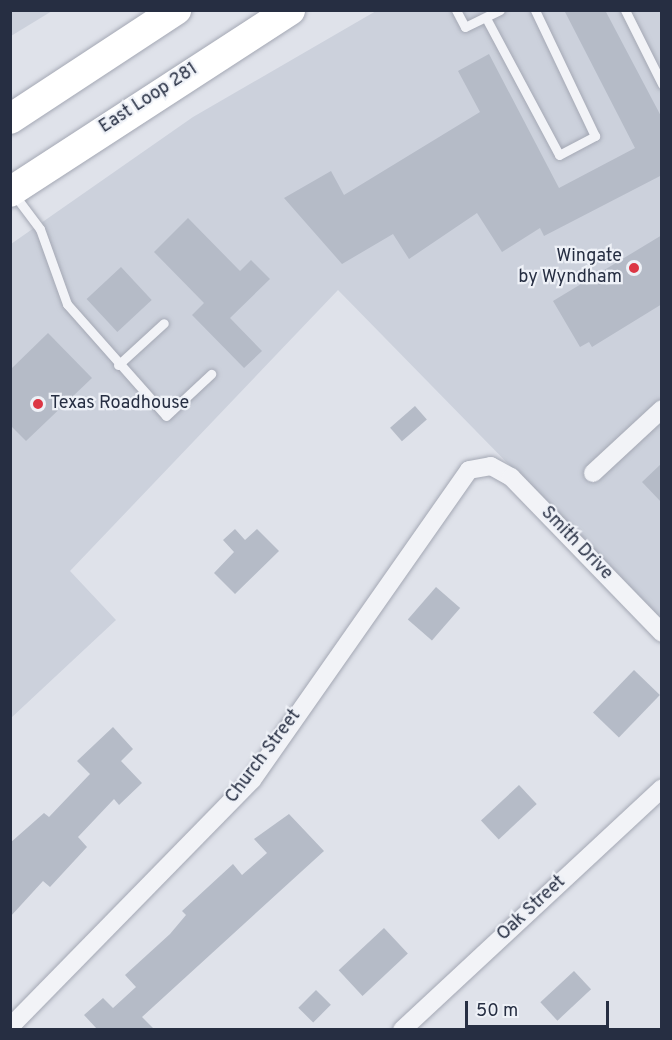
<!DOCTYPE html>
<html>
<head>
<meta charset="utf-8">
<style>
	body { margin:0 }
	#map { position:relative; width:672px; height:1040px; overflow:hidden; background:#dfe2ea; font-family:Overpass,sans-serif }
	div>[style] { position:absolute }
	.built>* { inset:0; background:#ccd1dc }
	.building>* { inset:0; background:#b5bbc7; transform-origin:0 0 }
	.roads { filter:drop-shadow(0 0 2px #a4a8b4) drop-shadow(0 0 2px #a4a8b4) }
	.service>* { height:9px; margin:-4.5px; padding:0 4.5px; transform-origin:4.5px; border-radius:4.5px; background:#f2f3f7 }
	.minor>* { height:18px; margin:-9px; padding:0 9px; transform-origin:9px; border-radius:9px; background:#f2f3f7 }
	.trunk>* { height:30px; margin:-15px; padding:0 15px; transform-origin:15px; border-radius:15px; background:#fff }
	.dots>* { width:16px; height:16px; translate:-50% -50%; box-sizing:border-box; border:3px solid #eef1f7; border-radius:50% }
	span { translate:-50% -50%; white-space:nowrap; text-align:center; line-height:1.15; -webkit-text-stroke:4.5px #eef1f7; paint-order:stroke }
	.street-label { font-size:18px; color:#262e42 }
	.poi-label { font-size:18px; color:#262e42 }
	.right { translate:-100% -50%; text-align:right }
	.left { translate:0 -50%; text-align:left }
	.frame { position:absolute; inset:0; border:12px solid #262e42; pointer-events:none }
	.scale { position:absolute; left:465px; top:1001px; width:144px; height:27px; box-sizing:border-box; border:3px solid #262e42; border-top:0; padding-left:8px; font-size:18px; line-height:21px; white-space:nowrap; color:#262e42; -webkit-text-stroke:4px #eef1f7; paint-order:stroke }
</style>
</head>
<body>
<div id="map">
	<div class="built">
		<div style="clip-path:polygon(11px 10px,52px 10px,52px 11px,11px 36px)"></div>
		<div style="clip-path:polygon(376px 11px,661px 11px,661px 620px,338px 290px,70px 571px,116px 620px,11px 718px,11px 244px,193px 117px)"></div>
	</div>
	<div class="building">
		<div style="clip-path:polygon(564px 10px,605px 10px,662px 118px,662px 175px,544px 236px,540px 228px,502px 252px,477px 213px,409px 259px,393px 234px,342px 264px,284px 198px,331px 171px,344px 195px,480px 112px,458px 71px,489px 54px,559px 188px,635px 148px)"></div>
		<div style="clip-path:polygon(188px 218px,240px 271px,251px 260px,270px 279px,230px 318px,262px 351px,244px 368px,192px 315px,204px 303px,154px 252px)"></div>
		<div style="clip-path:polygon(662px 235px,662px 304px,592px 347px,589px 342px,580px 347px,553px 301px)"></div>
		<div style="left:121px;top:267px;width:45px;height:47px;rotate:47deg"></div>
		<div style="clip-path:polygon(48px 333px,92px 378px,26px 441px,10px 425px,10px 370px)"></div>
		<div style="left:415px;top:406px;width:18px;height:33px;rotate:49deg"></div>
		<div style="clip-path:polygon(662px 463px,662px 503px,642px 482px)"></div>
		<div style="clip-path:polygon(235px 529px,245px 540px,257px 529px,279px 551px,235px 594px,214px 573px,234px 552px,223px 540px)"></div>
		<div style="left:436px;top:587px;width:32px;height:43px;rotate:41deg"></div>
		<div style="left:634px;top:670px;width:36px;height:59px;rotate:44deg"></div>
		<div style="clip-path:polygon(113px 727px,133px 749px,121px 761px,142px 783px,119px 805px,114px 799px,78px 837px,87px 847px,50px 887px,43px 881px,10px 917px,10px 843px,44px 813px,49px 817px,90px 774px,77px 761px)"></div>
		<div style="left:519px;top:785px;width:26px;height:52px;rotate:47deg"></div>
		<div style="clip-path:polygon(289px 814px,324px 851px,142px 1017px,154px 1029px,97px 1029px,84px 1015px,103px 998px,113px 1008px,136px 987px,125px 975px,170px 934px,186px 915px,182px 911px,233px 864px,242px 875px,267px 853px,254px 839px)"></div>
		<div style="left:384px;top:928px;width:35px;height:62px;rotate:47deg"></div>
		<div style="left:574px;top:971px;width:25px;height:46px;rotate:47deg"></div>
		<div style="left:316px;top:990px;width:21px;height:25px;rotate:45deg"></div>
	</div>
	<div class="roads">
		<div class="service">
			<div style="left:456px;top:10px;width:19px;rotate:62deg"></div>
			<div style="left:465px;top:27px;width:39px;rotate:-26deg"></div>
			<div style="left:625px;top:10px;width:83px;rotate:63.4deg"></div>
			<div style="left:486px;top:18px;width:155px;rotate:61.9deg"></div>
			<div style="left:559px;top:155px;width:41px;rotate:-27.8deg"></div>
			<div style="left:595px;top:136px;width:140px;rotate:-115.5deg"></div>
			<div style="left:13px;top:193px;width:45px;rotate:53.1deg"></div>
			<div style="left:40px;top:229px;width:80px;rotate:70.2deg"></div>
			<div style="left:67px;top:304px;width:149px;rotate:48.5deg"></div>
			<div style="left:166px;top:416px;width:62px;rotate:-43deg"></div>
			<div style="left:118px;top:365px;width:62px;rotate:-42.4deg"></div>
		</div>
		<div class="minor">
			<div style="left:593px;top:473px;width:94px;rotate:-42.8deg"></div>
			<div style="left:10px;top:1027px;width:346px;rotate:-45.6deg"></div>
			<div style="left:252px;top:780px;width:378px;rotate:-55deg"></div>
			<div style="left:469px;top:470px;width:22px;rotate:-10deg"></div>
			<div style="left:491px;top:466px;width:23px;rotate:29deg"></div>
			<div style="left:511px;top:477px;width:217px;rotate:45.9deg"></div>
			<div style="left:402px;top:1030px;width:355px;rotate:-42.9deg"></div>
		</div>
		<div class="trunk">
			<div style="left:10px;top:119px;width:199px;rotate:-33.3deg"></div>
			<div style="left:10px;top:192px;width:334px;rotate:-33deg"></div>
		</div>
	</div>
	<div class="dots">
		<div style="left:634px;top:268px;background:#dc3644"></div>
		<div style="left:38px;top:404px;background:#dc3644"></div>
	</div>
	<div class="street-label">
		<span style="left:149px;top:99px;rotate:-33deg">East Loop 281</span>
		<span style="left:576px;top:544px;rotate:46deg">Smith Drive</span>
		<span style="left:264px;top:757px;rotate:-53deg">Church Street</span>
		<span style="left:532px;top:909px;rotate:-43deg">Oak Street</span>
	</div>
	<div class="poi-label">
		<span class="right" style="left:622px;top:268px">Wingate<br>by Wyndham</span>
		<span class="left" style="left:50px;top:404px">Texas Roadhouse</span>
	</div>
	<div class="frame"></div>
	<div class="scale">50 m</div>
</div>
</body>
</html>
